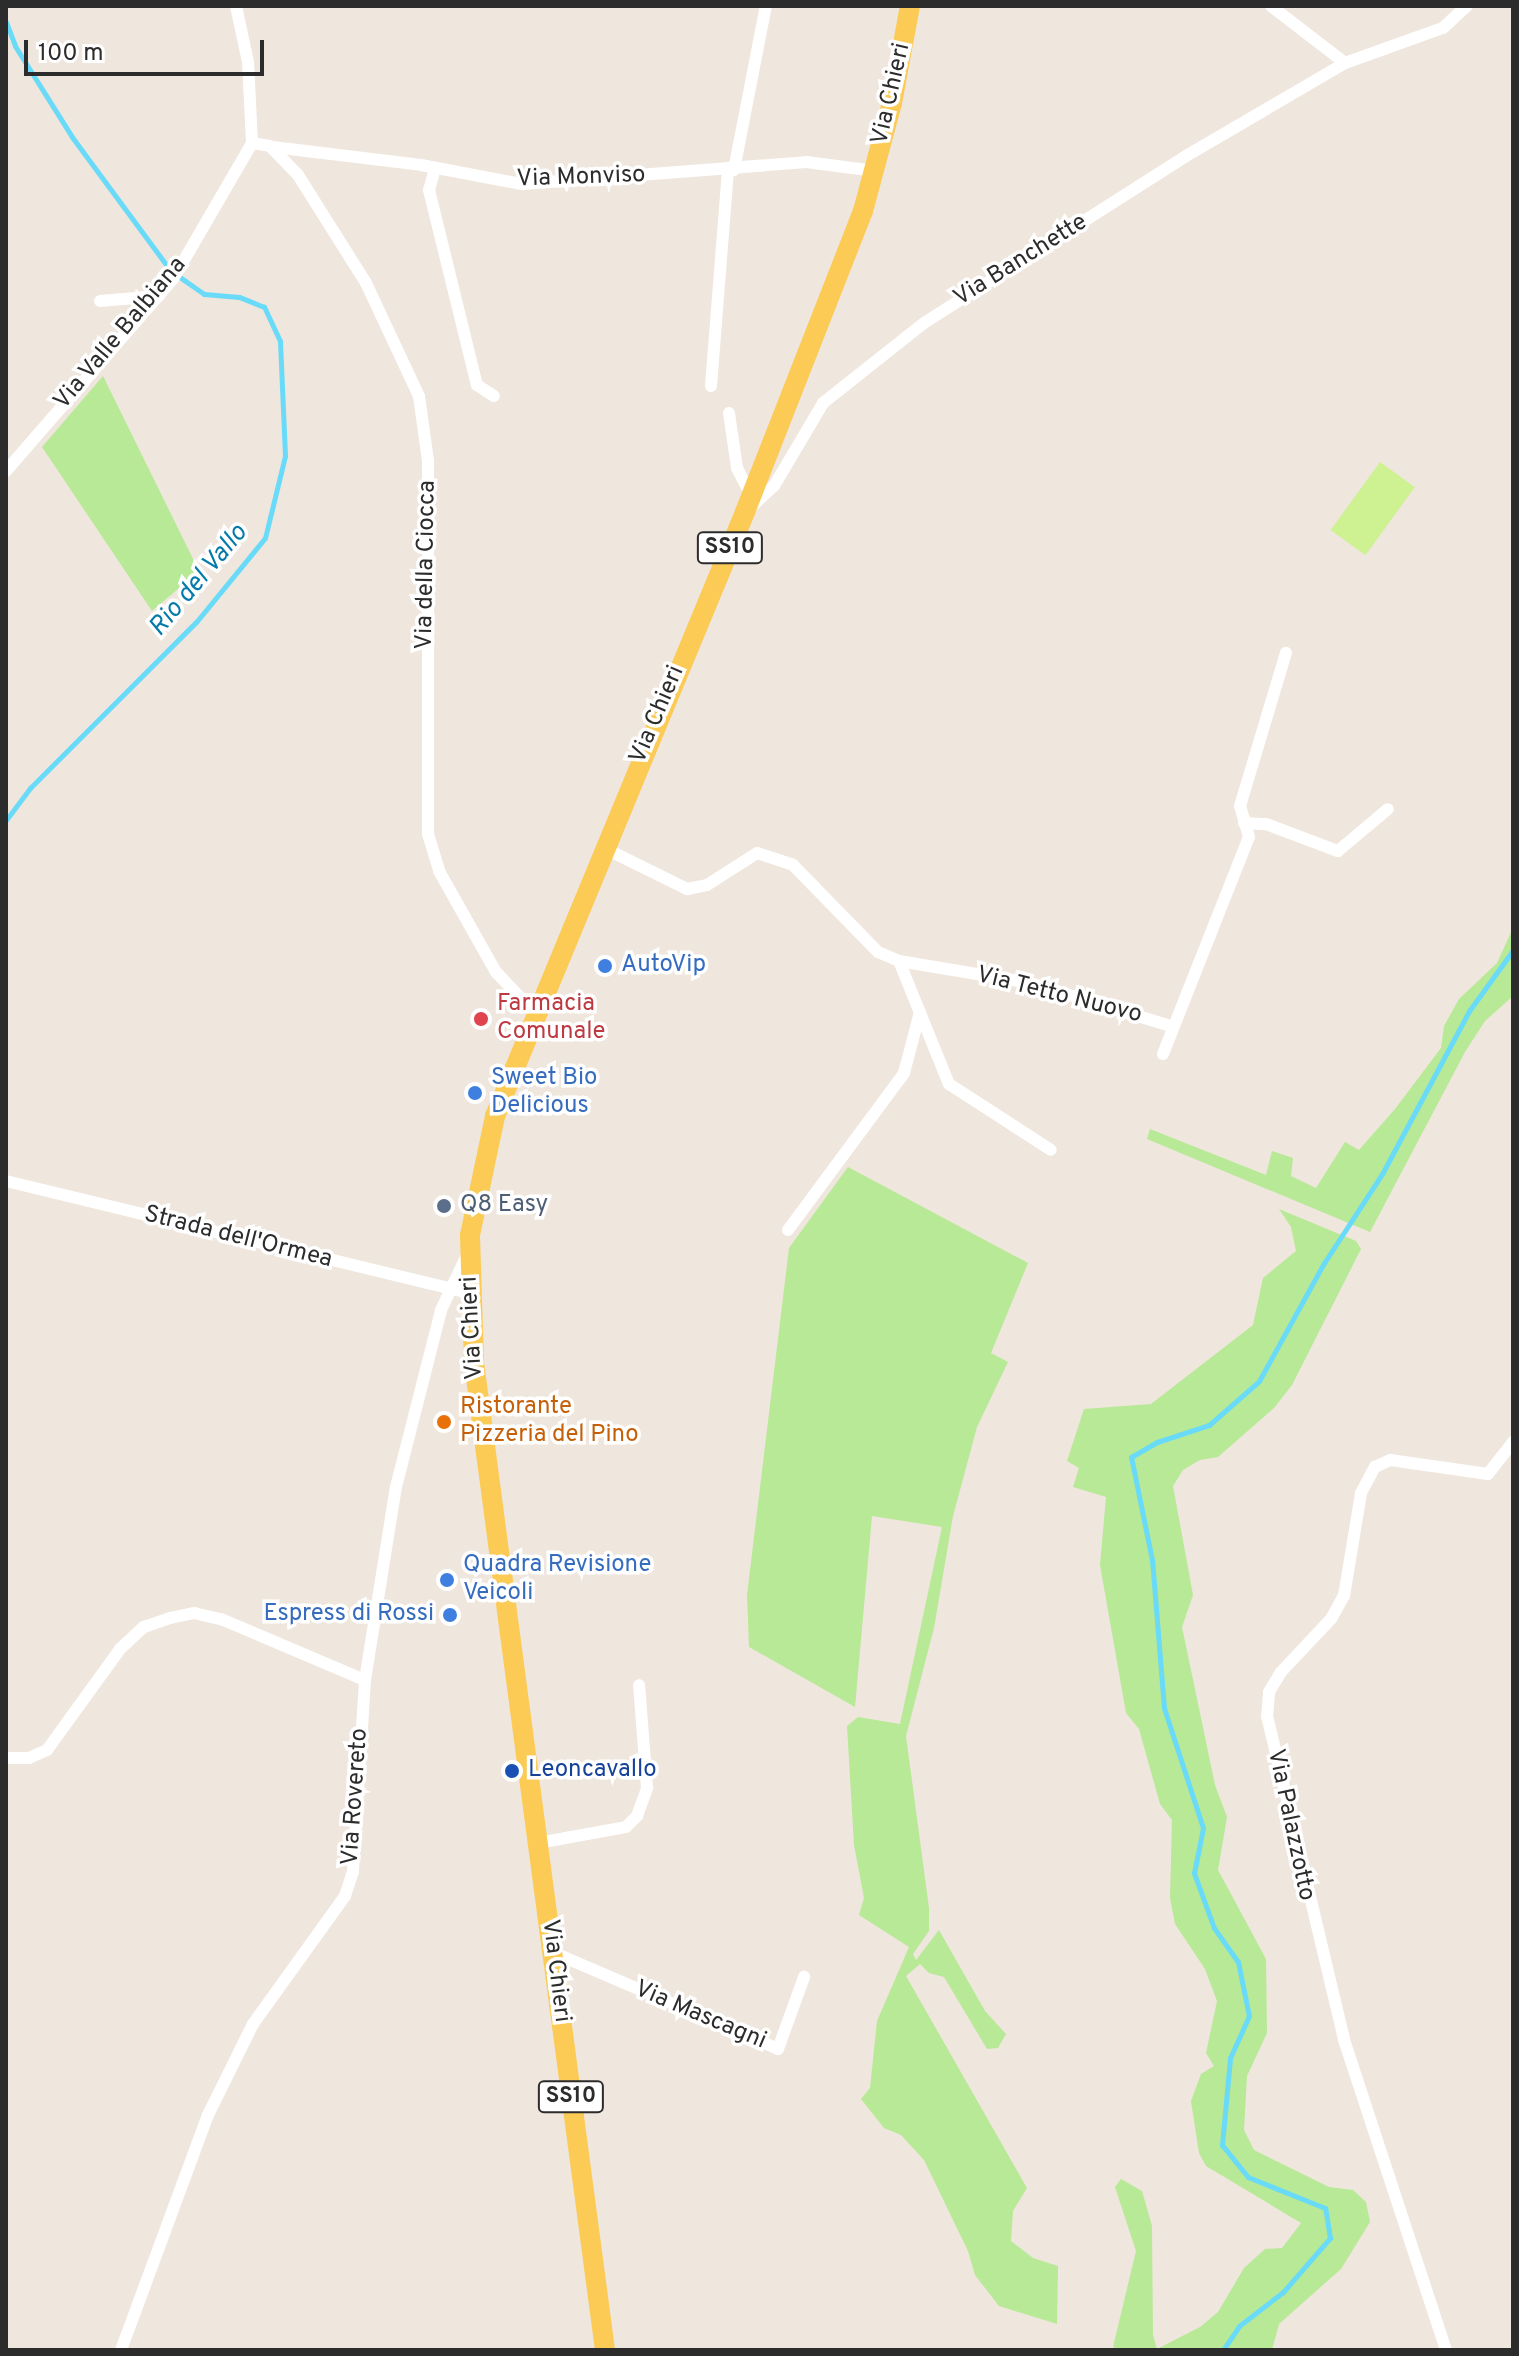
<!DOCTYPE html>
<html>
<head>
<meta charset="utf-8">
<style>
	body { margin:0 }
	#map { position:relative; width:1519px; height:2356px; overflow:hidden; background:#efe6dd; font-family:Overpass,sans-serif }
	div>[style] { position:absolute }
	.green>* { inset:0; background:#b7e996 }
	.pitch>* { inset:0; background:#cef191; transform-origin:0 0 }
	.stream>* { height:5px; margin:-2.5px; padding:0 2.5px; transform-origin:2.5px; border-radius:2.5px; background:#69dbf8 }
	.minor>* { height:12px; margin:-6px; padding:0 6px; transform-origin:6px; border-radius:6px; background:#fff }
	.primary>* { height:20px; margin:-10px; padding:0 10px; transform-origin:10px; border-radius:10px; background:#fbcb56 }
	.dots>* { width:22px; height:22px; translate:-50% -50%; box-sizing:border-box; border:4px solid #fff; border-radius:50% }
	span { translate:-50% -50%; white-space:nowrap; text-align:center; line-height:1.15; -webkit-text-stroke:7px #fff; paint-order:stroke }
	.shield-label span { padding:2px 6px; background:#fff; border:2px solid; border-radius:6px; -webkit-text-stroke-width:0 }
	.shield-label { font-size:22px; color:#2c2c2c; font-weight:700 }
	.street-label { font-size:24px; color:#2c2c2c }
	.shop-label { font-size:24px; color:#366cbe }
	.left { translate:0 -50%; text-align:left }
	.right { translate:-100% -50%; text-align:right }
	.health-label { font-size:24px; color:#be3a42 }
	.service-label { font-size:24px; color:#4e5e75 }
	.food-label { font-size:24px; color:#c56008 }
	.transit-label { font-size:24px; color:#164399 }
	.water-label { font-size:26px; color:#037aa9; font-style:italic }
	.frame { position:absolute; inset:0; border:8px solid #2c2c2c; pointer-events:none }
	.scale { position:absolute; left:24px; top:40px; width:240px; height:36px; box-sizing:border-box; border:4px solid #2c2c2c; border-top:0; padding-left:10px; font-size:24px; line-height:28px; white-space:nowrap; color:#2c2c2c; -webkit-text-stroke:6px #fff; paint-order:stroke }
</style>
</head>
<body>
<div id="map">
	<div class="green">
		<div style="clip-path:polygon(103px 376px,199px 571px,152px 611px,42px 447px)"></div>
		<div style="clip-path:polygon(1513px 928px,1513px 996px,1485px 1021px,1465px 1052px,1370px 1232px,1147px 1139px,1150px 1129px,1266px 1175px,1272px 1151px,1293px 1158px,1291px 1176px,1316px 1188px,1345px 1142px,1359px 1150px,1395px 1109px,1441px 1048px,1444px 1026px,1459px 999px,1497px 963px)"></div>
		<div style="clip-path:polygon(848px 1167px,1028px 1263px,991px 1353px,1008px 1362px,977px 1427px,953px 1516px,934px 1628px,906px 1736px,929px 1908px,929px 1931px,913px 1954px,916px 1960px,939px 1930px,985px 2011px,1006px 2034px,998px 2048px,987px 2049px,944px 1977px,929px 1973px,920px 1964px,906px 1976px,1027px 2188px,1013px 2211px,1011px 2241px,1033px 2258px,1058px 2266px,1057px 2324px,999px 2306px,975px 2275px,968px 2251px,924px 2160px,901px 2135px,884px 2128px,861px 2099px,870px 2088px,877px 2021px,909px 1947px,859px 1915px,864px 1898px,854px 1845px,847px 1726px,858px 1717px,900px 1724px,942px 1527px,872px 1516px,855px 1707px,749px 1647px,747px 1595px,789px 1248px)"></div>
		<div style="clip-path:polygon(1279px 1209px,1356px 1241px,1361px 1249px,1292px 1385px,1274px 1408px,1218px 1457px,1200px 1460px,1183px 1470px,1173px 1486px,1193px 1595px,1182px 1627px,1215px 1785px,1227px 1817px,1218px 1870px,1266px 1959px,1267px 2033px,1247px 2076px,1244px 2130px,1254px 2150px,1329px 2187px,1353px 2190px,1366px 2202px,1370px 2222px,1341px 2269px,1279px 2324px,1272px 2350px,1120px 2350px,1113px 2347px,1136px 2251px,1115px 2187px,1121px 2179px,1142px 2191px,1152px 2226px,1153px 2335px,1157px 2349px,1200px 2327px,1218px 2312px,1244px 2268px,1265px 2249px,1282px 2248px,1301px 2223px,1206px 2166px,1199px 2153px,1191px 2101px,1201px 2074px,1214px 2066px,1206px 2053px,1217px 2001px,1205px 1969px,1175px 1924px,1170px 1898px,1172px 1820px,1160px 1804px,1139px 1729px,1126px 1713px,1100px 1565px,1106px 1497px,1073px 1487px,1079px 1468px,1067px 1461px,1084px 1409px,1151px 1404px,1253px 1325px,1263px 1278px,1296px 1251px,1291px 1227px)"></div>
	</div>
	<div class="pitch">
		<div style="left:1380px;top:462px;width:43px;height:84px;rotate:36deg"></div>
	</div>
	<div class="stream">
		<div style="left:6px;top:22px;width:26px;rotate:69deg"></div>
		<div style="left:15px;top:46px;width:107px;rotate:57.9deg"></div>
		<div style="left:72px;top:137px;width:165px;rotate:53.6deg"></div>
		<div style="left:6px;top:820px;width:40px;rotate:-53deg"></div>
		<div style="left:30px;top:788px;width:236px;rotate:-45deg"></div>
		<div style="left:197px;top:621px;width:107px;rotate:-50.7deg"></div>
		<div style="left:265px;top:538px;width:84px;rotate:-76.3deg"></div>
		<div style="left:285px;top:456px;width:115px;rotate:-92.5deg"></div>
		<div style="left:280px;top:341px;width:38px;rotate:-115deg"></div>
		<div style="left:264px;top:307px;width:27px;rotate:-158deg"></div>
		<div style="left:239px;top:297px;width:35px;rotate:-175deg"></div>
		<div style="left:204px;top:294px;width:29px;rotate:-145deg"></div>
		<div style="left:1223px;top:2350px;width:29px;rotate:-56deg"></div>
		<div style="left:1239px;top:2326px;width:56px;rotate:-37.7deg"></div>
		<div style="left:1283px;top:2292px;width:72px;rotate:-49deg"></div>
		<div style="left:1330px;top:2238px;width:30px;rotate:-99deg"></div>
		<div style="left:1325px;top:2208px;width:83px;rotate:-158.1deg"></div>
		<div style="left:1248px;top:2177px;width:41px;rotate:-129.1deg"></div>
		<div style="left:1222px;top:2145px;width:87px;rotate:-84.7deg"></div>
		<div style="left:1230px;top:2058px;width:46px;rotate:-65.7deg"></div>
		<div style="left:1249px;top:2016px;width:55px;rotate:-101.5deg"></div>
		<div style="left:1238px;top:1962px;width:42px;rotate:-125.2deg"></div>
		<div style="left:1214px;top:1928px;width:59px;rotate:-110deg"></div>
		<div style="left:1194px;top:1873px;width:46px;rotate:-78.7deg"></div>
		<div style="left:1203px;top:1828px;width:126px;rotate:-108deg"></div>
		<div style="left:1164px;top:1708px;width:148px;rotate:-94.6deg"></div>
		<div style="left:1152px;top:1560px;width:105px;rotate:-101.5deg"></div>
		<div style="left:1131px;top:1457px;width:30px;rotate:-30deg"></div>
		<div style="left:1157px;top:1442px;width:55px;rotate:-18.1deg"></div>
		<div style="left:1209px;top:1425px;width:67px;rotate:-41.3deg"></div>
		<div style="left:1259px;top:1381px;width:135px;rotate:-61.2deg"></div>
		<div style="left:1324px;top:1263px;width:106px;rotate:-56.9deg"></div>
		<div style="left:1382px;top:1174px;width:185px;rotate:-61.9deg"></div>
		<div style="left:1469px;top:1011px;width:75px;rotate:-54.2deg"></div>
	</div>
	<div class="minor">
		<div style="left:1271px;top:6px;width:93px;rotate:37.6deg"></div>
		<div style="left:252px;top:143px;width:18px;rotate:9deg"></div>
		<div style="left:270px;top:146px;width:40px;rotate:46deg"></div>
		<div style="left:298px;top:175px;width:128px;rotate:57.8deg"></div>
		<div style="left:366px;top:283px;width:125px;rotate:64.9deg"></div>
		<div style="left:419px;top:396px;width:66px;rotate:82.1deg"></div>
		<div style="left:428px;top:461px;width:373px;rotate:90deg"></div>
		<div style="left:428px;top:834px;width:39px;rotate:73deg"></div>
		<div style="left:439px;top:871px;width:116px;rotate:60.6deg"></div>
		<div style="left:496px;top:972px;width:57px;rotate:46.4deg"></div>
		<div style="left:273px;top:147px;width:149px;rotate:6.9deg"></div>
		<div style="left:421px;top:165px;width:103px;rotate:10.7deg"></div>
		<div style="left:522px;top:184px;width:285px;rotate:-4.4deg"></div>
		<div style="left:806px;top:162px;width:70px;rotate:7.4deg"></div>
		<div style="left:435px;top:168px;width:23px;rotate:105deg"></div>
		<div style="left:429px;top:190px;width:201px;rotate:76.2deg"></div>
		<div style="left:477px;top:385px;width:20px;rotate:33deg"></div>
		<div style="left:734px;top:170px;width:167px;rotate:-79deg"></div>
		<div style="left:100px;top:301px;width:59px;rotate:-4.8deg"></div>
		<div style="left:711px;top:386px;width:217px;rotate:-85.5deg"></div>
		<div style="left:729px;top:413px;width:56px;rotate:81.7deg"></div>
		<div style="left:737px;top:468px;width:31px;rotate:63deg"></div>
		<div style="left:6px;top:471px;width:254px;rotate:-49deg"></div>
		<div style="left:173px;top:279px;width:157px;rotate:-59.8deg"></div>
		<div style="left:252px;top:143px;width:81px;rotate:-92.8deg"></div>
		<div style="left:248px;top:62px;width:57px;rotate:-102.1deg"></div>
		<div style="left:750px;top:508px;width:33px;rotate:-43deg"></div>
		<div style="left:774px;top:486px;width:96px;rotate:-59.4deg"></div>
		<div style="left:823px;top:403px;width:129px;rotate:-38.4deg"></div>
		<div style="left:924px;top:323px;width:311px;rotate:-32.5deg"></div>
		<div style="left:1186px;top:156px;width:184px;rotate:-30.3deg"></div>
		<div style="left:1345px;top:63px;width:104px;rotate:-19.7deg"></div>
		<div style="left:1443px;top:28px;width:33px;rotate:-43deg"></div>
		<div style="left:1244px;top:823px;width:22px;rotate:3deg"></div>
		<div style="left:1266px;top:824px;width:77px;rotate:20.6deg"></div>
		<div style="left:1338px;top:851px;width:65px;rotate:-40deg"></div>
		<div style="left:604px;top:848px;width:93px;rotate:26.3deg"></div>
		<div style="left:687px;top:889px;width:20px;rotate:-11deg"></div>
		<div style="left:707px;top:885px;width:59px;rotate:-32.6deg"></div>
		<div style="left:757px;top:853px;width:38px;rotate:18deg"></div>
		<div style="left:793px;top:865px;width:122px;rotate:45.7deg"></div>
		<div style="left:878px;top:952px;width:23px;rotate:23deg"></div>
		<div style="left:899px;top:961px;width:133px;rotate:67.9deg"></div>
		<div style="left:949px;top:1084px;width:121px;rotate:32.9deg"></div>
		<div style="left:899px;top:961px;width:133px;rotate:9.5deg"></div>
		<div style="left:1030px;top:983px;width:147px;rotate:17deg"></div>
		<div style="left:1163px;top:1054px;width:233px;rotate:-68.4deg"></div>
		<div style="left:1249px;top:837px;width:32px;rotate:-106deg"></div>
		<div style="left:1240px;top:806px;width:160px;rotate:-73.3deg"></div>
		<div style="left:6px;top:1181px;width:477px;rotate:13.6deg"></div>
		<div style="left:788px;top:1230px;width:195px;rotate:-53.5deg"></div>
		<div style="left:904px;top:1073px;width:63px;rotate:-75.3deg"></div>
		<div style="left:6px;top:1758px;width:23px"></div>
		<div style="left:29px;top:1758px;width:20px;rotate:-24deg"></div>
		<div style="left:47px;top:1750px;width:125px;rotate:-54.1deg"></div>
		<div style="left:120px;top:1649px;width:33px;rotate:-43deg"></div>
		<div style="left:144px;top:1627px;width:28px;rotate:-19deg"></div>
		<div style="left:170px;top:1618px;width:25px;rotate:-12deg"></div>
		<div style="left:194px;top:1613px;width:28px;rotate:13deg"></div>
		<div style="left:221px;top:1619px;width:156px;rotate:23deg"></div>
		<div style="left:538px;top:1843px;width:89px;rotate:-10.3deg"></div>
		<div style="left:626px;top:1827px;width:16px;rotate:-45deg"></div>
		<div style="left:637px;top:1816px;width:30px;rotate:-70deg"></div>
		<div style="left:647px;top:1788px;width:103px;rotate:-94.4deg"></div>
		<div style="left:552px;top:1952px;width:246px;rotate:23.2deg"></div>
		<div style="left:778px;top:2049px;width:77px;rotate:-70.1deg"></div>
		<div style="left:121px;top:2350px;width:251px;rotate:-69.7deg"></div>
		<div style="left:208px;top:2115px;width:102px;rotate:-63.7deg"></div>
		<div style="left:253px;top:2024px;width:158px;rotate:-54.3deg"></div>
		<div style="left:345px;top:1896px;width:26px;rotate:-72deg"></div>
		<div style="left:353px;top:1871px;width:191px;rotate:-86.4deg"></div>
		<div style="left:365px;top:1680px;width:195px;rotate:-80.9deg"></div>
		<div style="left:396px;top:1487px;width:183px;rotate:-75.7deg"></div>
		<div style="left:441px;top:1310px;width:63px;rotate:-64.7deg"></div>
		<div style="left:1446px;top:2350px;width:327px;rotate:-108.2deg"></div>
		<div style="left:1344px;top:2039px;width:331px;rotate:-103.4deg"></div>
		<div style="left:1267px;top:1717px;width:25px;rotate:-85deg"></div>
		<div style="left:1269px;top:1692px;width:23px;rotate:-59deg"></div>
		<div style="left:1281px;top:1672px;width:73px;rotate:-46.7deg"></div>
		<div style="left:1331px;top:1619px;width:26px;rotate:-61deg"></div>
		<div style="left:1344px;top:1596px;width:104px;rotate:-80.6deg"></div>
		<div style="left:1361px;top:1493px;width:30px;rotate:-62deg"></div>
		<div style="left:1375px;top:1467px;width:17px;rotate:-25deg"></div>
		<div style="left:1390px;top:1460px;width:99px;rotate:8.1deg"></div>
		<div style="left:1488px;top:1474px;width:41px;rotate:-52deg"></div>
	</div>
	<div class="primary">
		<div style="left:605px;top:2350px;width:996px;rotate:-97.56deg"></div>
		<div style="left:474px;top:1363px;width:128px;rotate:-91.8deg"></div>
		<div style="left:470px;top:1235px;width:122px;rotate:-78.1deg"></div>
		<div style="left:495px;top:1116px;width:654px;rotate:-67.51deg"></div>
		<div style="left:745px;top:512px;width:323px;rotate:-68.6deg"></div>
		<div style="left:863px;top:211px;width:112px;rotate:-75deg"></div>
		<div style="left:892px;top:103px;width:99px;rotate:-79.5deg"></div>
	</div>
	<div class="dots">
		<div style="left:605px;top:966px;background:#3f7fe0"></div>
		<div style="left:481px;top:1019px;background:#e0444e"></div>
		<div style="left:475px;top:1093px;background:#3f7fe0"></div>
		<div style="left:444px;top:1206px;background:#5c6f8a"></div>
		<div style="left:444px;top:1422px;background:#e8710a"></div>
		<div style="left:447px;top:1580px;background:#3f7fe0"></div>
		<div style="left:450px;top:1615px;background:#3f7fe0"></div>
		<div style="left:512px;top:1771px;background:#1a4fb4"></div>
	</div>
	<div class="shield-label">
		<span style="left:730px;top:548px">SS10</span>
		<span style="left:571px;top:2097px">SS10</span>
	</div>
	<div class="street-label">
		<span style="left:892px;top:94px;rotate:-77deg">Via Chieri</span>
		<span style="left:581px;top:178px;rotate:-2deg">Via Monviso</span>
		<span style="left:1021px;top:261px;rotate:-32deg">Via Banchette</span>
		<span style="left:121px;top:334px;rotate:-50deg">Via Valle Balbiana</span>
		<span style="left:427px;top:565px;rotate:-89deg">Via della Ciocca</span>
		<span style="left:658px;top:715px;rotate:-67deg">Via Chieri</span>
		<span style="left:1059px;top:996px;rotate:14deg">Via Tetto Nuovo</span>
		<span style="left:238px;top:1238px;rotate:14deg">Strada dell'Ormea</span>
		<span style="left:473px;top:1328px;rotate:-93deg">Via Chieri</span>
		<span style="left:356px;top:1797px;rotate:-86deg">Via Rovereto</span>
		<span style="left:1290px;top:1825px;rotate:78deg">Via Palazzotto</span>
		<span style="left:555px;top:1971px;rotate:83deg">Via Chieri</span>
		<span style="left:700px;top:2016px;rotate:23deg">Via Mascagni</span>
	</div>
	<div class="shop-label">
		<span class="left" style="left:621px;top:966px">AutoVip</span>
		<span class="left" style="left:491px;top:1093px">Sweet Bio<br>Delicious</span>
		<span class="left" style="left:463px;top:1580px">Quadra Revisione<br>Veicoli</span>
		<span class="right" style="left:434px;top:1615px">Espress di Rossi</span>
	</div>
	<div class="health-label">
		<span class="left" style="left:497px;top:1019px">Farmacia<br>Comunale</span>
	</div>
	<div class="service-label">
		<span class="left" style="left:460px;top:1206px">Q8 Easy</span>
	</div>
	<div class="food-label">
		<span class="left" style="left:460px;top:1422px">Ristorante<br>Pizzeria del Pino</span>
	</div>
	<div class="transit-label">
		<span class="left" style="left:528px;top:1771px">Leoncavallo</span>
	</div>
	<div class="water-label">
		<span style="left:199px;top:581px;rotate:-50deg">Rio del Vallo</span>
	</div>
	<div class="frame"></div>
	<div class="scale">100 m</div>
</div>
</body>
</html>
